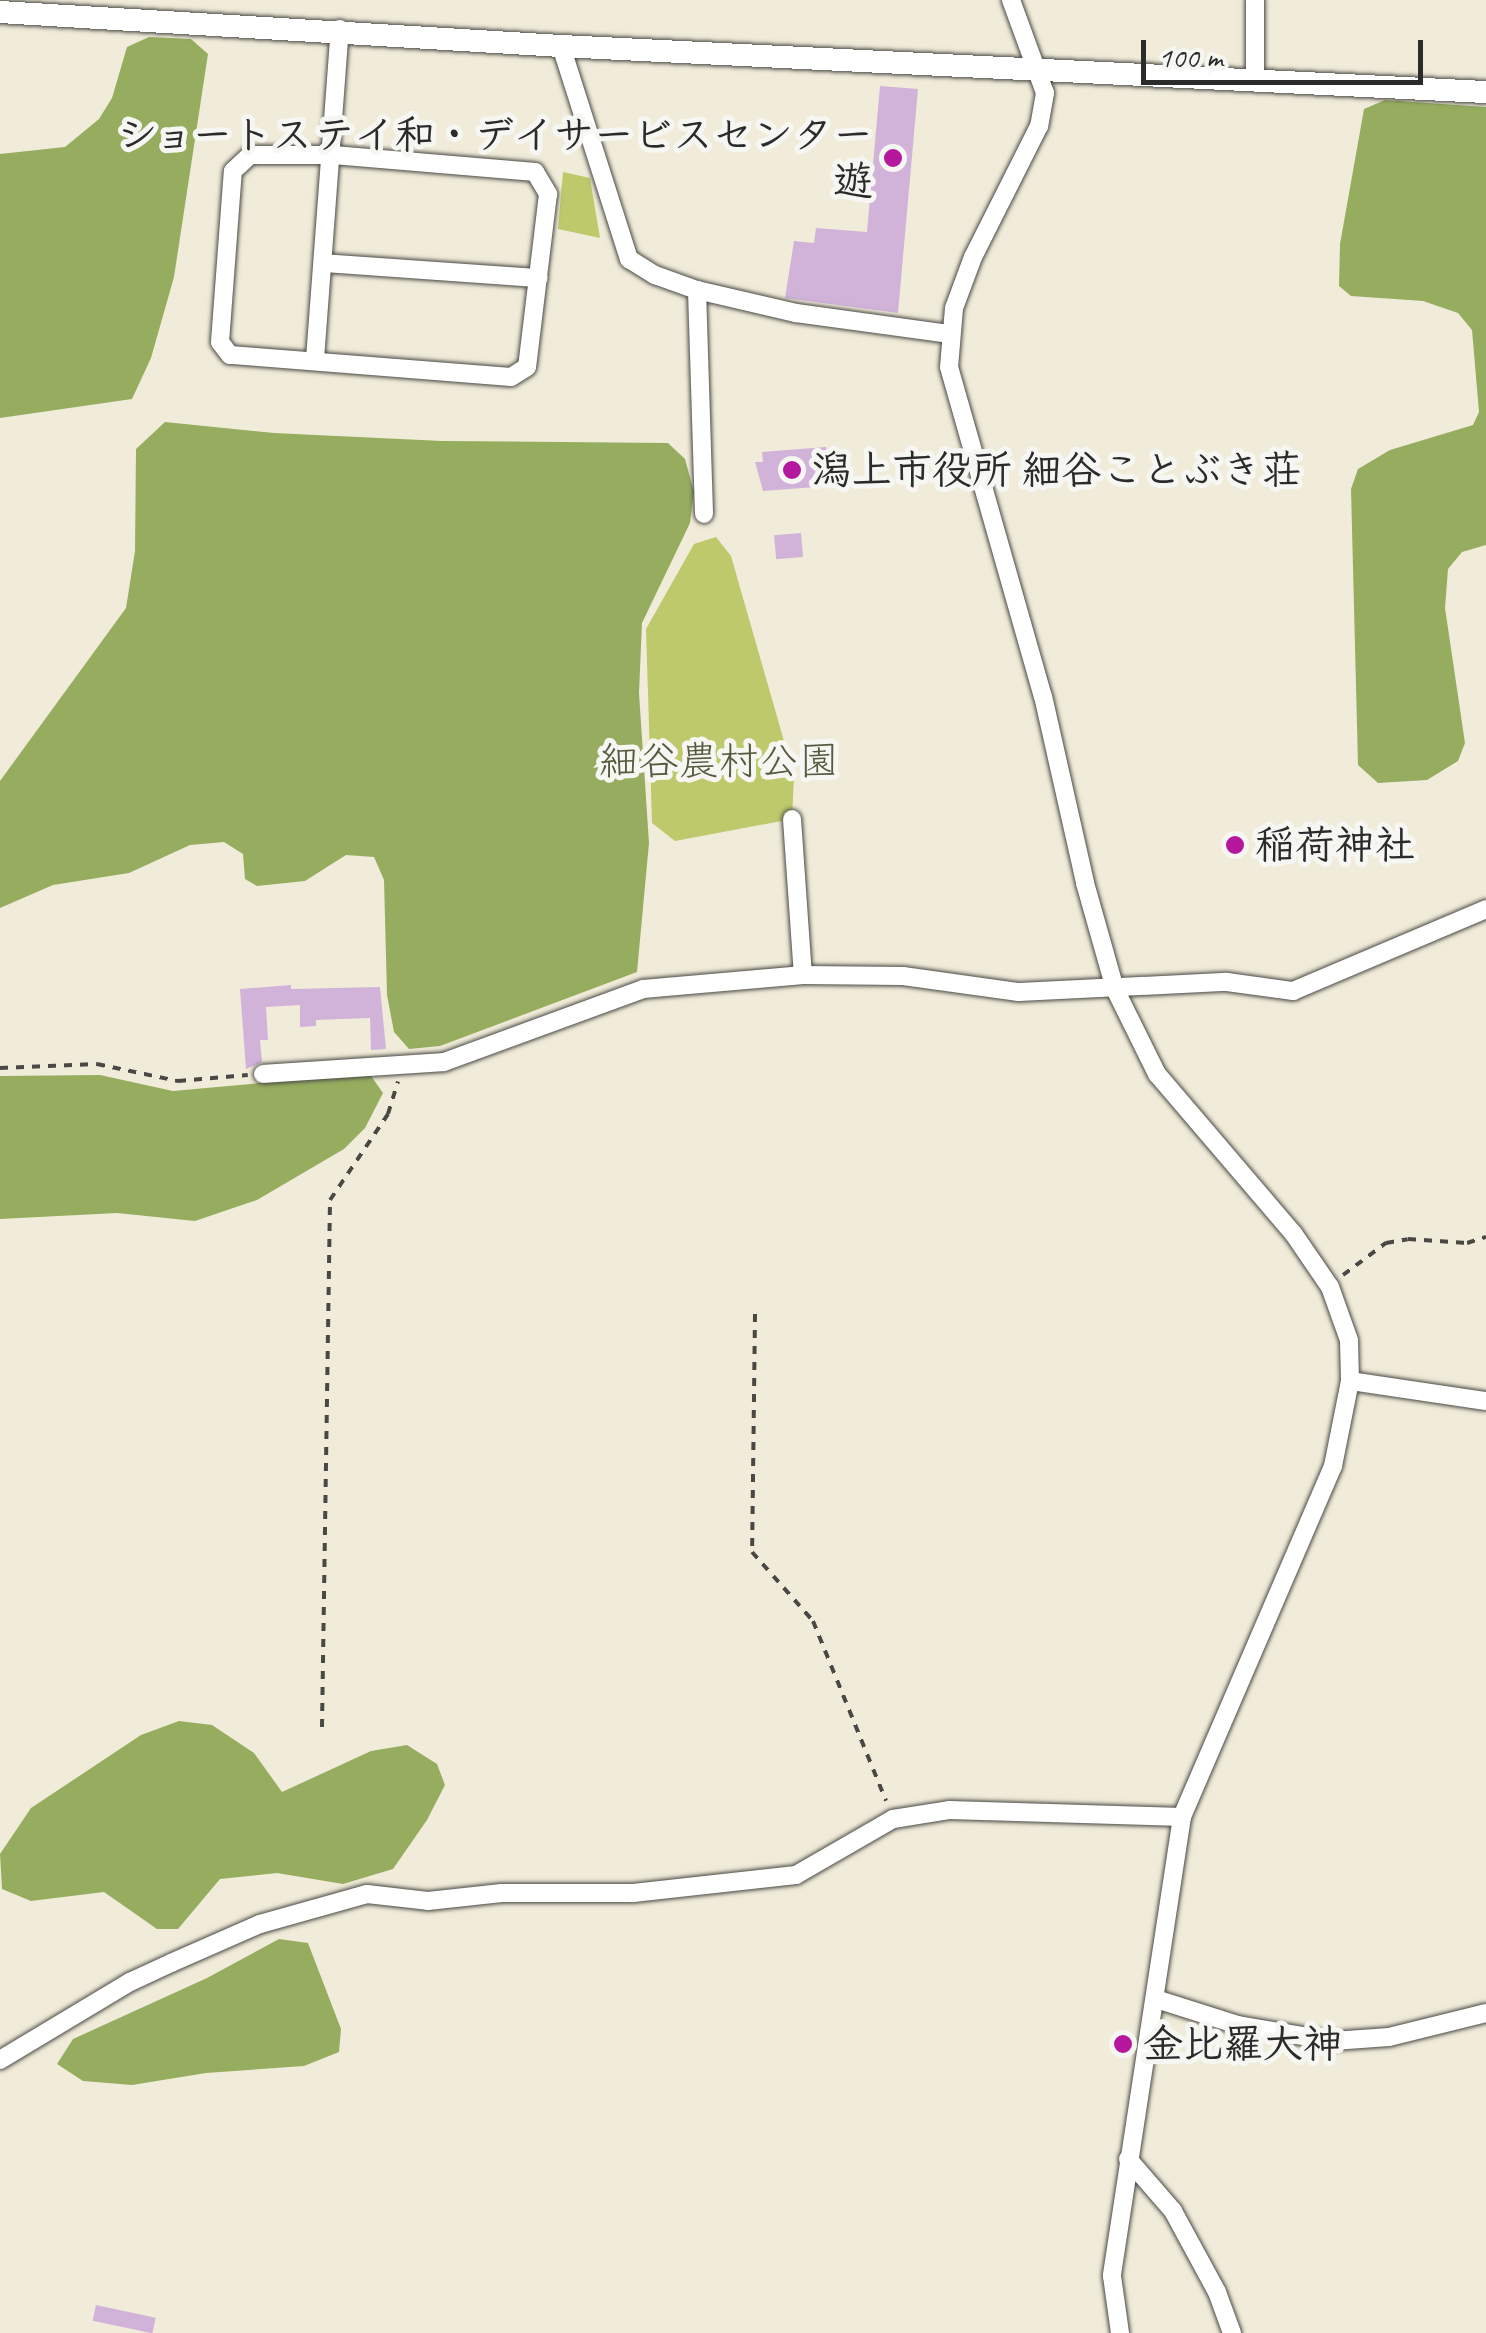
<!DOCTYPE html>
<html>
<head>
<meta charset="utf-8">
<style>
	body { margin:0 }
	#map { position:relative; width:1486px; height:2333px; overflow:hidden; background:#f1ecd9; font-family:Caveat,"Klee One",sans-serif }
	div>[style] { position:absolute }
	.green>* { inset:0; background:#bdc96b }
	.forest>* { inset:0; background:#96ad5f }
	.building>* { inset:0; background:#d1b3da; transform-origin:0 0 }
	.path>* { height:4px; margin-top:-2px; transform-origin:0; background:repeating-linear-gradient(90deg,#494845 0 8px,transparent 0 16px) }
	.roads { filter:drop-shadow(0 0 2px #494845) drop-shadow(0 0 2px #494845) }
	.minor>* { height:18px; margin:-9px; padding:0 9px; transform-origin:9px; border-radius:9px; background:#fff }
	.tertiary>* { height:22px; margin:-11px; padding:0 11px; transform-origin:11px; border-radius:11px; background:#fff }
	.dots>* { width:28px; height:28px; translate:-50% -50%; box-sizing:border-box; border:5px solid #f6f6f2; border-radius:50% }
	span { translate:-50% -50%; white-space:nowrap; text-align:center; line-height:1.15; -webkit-text-stroke:10px #f6f6f2; paint-order:stroke }
	.poi-label { font-size:40px; color:#2b2b2b; font-weight:700 }
	.right { translate:-100% -50%; text-align:right }
	.left { translate:0 -50%; text-align:left }
	.park-label { font-size:40px; color:#575a3e }
	.scale { position:absolute; left:1141px; top:40px; width:282px; height:45px; box-sizing:border-box; border:5px solid #2b2b2b; border-top:0; padding-left:12px; font-size:30px; line-height:35px; white-space:nowrap; color:#2b2b2b; -webkit-text-stroke:8px #f6f6f2; paint-order:stroke }
</style>
</head>
<body>
<div id="map">
	<div class="green">
		<div style="clip-path:polygon(563px 172px,590px 178px,600px 238px,558px 229px)"></div>
		<div style="clip-path:polygon(716px 537px,731px 556px,794px 776px,792px 819px,675px 841px,652px 823px,646px 629px,694px 544px)"></div>
	</div>
	<div class="forest">
		<div style="clip-path:polygon(149px 37px,191px 39px,208px 54px,174px 277px,151px 358px,132px 399px,0 418px,0 154px,65px 147px,99px 119px,112px 98px,127px 47px)"></div>
		<div style="clip-path:polygon(1385px 100px,1486px 107px,1486px 545px,1462px 552px,1448px 569px,1445px 608px,1465px 743px,1458px 761px,1427px 780px,1378px 783px,1358px 765px,1351px 489px,1358px 469px,1390px 450px,1473px 425px,1479px 412px,1472px 330px,1458px 313px,1423px 301px,1351px 296px,1339px 286px,1340px 244px,1364px 109px)"></div>
		<div style="clip-path:polygon(165px 422px,274px 433px,442px 441px,668px 443px,685px 459px,694px 492px,690px 523px,642px 623px,639px 693px,649px 843px,637px 972px,440px 1046px,409px 1049px,394px 1032px,387px 995px,384px 880px,374px 857px,346px 855px,305px 881px,257px 886px,245px 879px,243px 854px,224px 842px,190px 845px,129px 873px,53px 885px,0 908px,0 781px,126px 608px,135px 551px,136px 449px)"></div>
		<div style="clip-path:polygon(369px 1073px,383px 1093px,365px 1128px,344px 1149px,257px 1200px,195px 1221px,117px 1213px,0 1219px,0 1076px,100px 1075px,173px 1091px)"></div>
		<div style="clip-path:polygon(179px 1721px,212px 1725px,254px 1753px,282px 1792px,371px 1751px,407px 1745px,437px 1764px,445px 1785px,427px 1820px,393px 1869px,343px 1884px,277px 1873px,220px 1879px,178px 1929px,157px 1929px,104px 1892px,31px 1901px,2px 1889px,0 1854px,31px 1808px,141px 1735px)"></div>
		<div style="clip-path:polygon(279px 1939px,308px 1943px,341px 2029px,339px 2052px,304px 2066px,206px 2073px,132px 2085px,83px 2081px,57px 2064px,73px 2039px,207px 1978px)"></div>
	</div>
	<div class="building">
		<div style="clip-path:polygon(880px 86px,918px 89px,898px 313px,785px 298px,794px 241px,814px 243px,816px 228px,867px 232px)"></div>
		<div style="clip-path:polygon(826px 447px,829px 486px,763px 491px,755px 462px,763px 462px,762px 452px)"></div>
		<div style="left:801px;top:533px;width:24px;height:27px;rotate:85deg"></div>
		<div style="clip-path:polygon(291px 985px,291px 989px,380px 987px,386px 1049px,371px 1050px,370px 1018px,316px 1020px,316px 1026px,300px 1027px,300px 1005px,266px 1007px,268px 1040px,260px 1040px,262px 1062px,246px 1069px,240px 989px)"></div>
		<div style="left:96px;top:2305px;width:61px;height:16px;rotate:12deg"></div>
	</div>
	<div class="path">
		<div style="left:0;top:1068px;width:97px;rotate:-2.4deg"></div>
		<div style="left:97px;top:1064px;width:83px;rotate:11.9deg"></div>
		<div style="left:178px;top:1081px;width:70px;rotate:-4.9deg"></div>
		<div style="left:1343px;top:1275px;width:54px;rotate:-36.7deg"></div>
		<div style="left:1386px;top:1243px;width:22px;rotate:-10deg"></div>
		<div style="left:1408px;top:1239px;width:59px;rotate:3.9deg"></div>
		<div style="left:1467px;top:1243px;width:20px;rotate:-18deg"></div>
		<div style="left:755px;top:1314px;width:238px;rotate:90.7deg"></div>
		<div style="left:752px;top:1552px;width:92px;rotate:48.5deg"></div>
		<div style="left:813px;top:1621px;width:194px;rotate:67.9deg"></div>
		<div style="left:322px;top:1727px;width:527px;rotate:-89.13deg"></div>
		<div style="left:330px;top:1200px;width:104px;rotate:-56deg"></div>
		<div style="left:388px;top:1114px;width:34px;rotate:-73deg"></div>
	</div>
	<div class="roads">
		<div class="minor">
			<div style="left:1011px;top:0;width:99px;rotate:69.9deg"></div>
			<div style="left:1045px;top:93px;width:34px;rotate:100deg"></div>
			<div style="left:1039px;top:126px;width:147px;rotate:116.7deg"></div>
			<div style="left:973px;top:257px;width:54px;rotate:110.4deg"></div>
			<div style="left:954px;top:308px;width:59px;rotate:94.8deg"></div>
			<div style="left:949px;top:367px;width:342px;rotate:74.1deg"></div>
			<div style="left:1043px;top:696px;width:192px;rotate:77.3deg"></div>
			<div style="left:1085px;top:883px;width:110px;rotate:74.2deg"></div>
			<div style="left:1115px;top:989px;width:95px;rotate:63.7deg"></div>
			<div style="left:1157px;top:1074px;width:209px;rotate:49.5deg"></div>
			<div style="left:1293px;top:1233px;width:65px;rotate:55.6deg"></div>
			<div style="left:1330px;top:1287px;width:56px;rotate:70.3deg"></div>
			<div style="left:1349px;top:1340px;width:41px;rotate:88.6deg"></div>
			<div style="left:1350px;top:1381px;width:87px;rotate:101.3deg"></div>
			<div style="left:1333px;top:1466px;width:382px;rotate:113.3deg"></div>
			<div style="left:1182px;top:1817px;width:464px;rotate:98.7deg"></div>
			<div style="left:1112px;top:2276px;width:58px;rotate:82deg"></div>
			<div style="left:561px;top:46px;width:224px;rotate:72.3deg"></div>
			<div style="left:629px;top:259px;width:31px;rotate:32deg"></div>
			<div style="left:655px;top:275px;width:45px;rotate:19.7deg"></div>
			<div style="left:697px;top:290px;width:102px;rotate:13.1deg"></div>
			<div style="left:796px;top:313px;width:154px;rotate:7.8deg"></div>
			<div style="left:1255px;top:80px;width:80px;rotate:-90deg"></div>
			<div style="left:250px;top:155px;width:83px"></div>
			<div style="left:333px;top:155px;width:203px;rotate:4.8deg"></div>
			<div style="left:535px;top:172px;width:26px;rotate:59deg"></div>
			<div style="left:548px;top:194px;width:174px;rotate:96.9deg"></div>
			<div style="left:527px;top:367px;width:19px;rotate:148deg"></div>
			<div style="left:511px;top:377px;width:282px;rotate:-175.5deg"></div>
			<div style="left:230px;top:355px;width:16px;rotate:-128deg"></div>
			<div style="left:220px;top:342px;width:171px;rotate:-85.7deg"></div>
			<div style="left:233px;top:171px;width:23px;rotate:-43deg"></div>
			<div style="left:323px;top:263px;width:216px;rotate:4deg"></div>
			<div style="left:697px;top:290px;width:224px;rotate:88.2deg"></div>
			<div style="left:315px;top:359px;width:331px;rotate:-85.7deg"></div>
			<div style="left:792px;top:819px;width:156px;rotate:86deg"></div>
			<div style="left:263px;top:1074px;width:181px;rotate:-3.8deg"></div>
			<div style="left:444px;top:1062px;width:212px;rotate:-20.1deg"></div>
			<div style="left:643px;top:989px;width:161px;rotate:-5deg"></div>
			<div style="left:803px;top:975px;width:100px;rotate:0.6deg"></div>
			<div style="left:903px;top:976px;width:117px;rotate:7.9deg"></div>
			<div style="left:1019px;top:992px;width:208px;rotate:-2.8deg"></div>
			<div style="left:1227px;top:982px;width:67px;rotate:7.8deg"></div>
			<div style="left:1293px;top:991px;width:210px;rotate:-23deg"></div>
			<div style="left:1350px;top:1381px;width:137px;rotate:8.4deg"></div>
			<div style="left:1156px;top:1999px;width:86px;rotate:17.6deg"></div>
			<div style="left:1238px;top:2025px;width:96px;rotate:9.6deg"></div>
			<div style="left:1333px;top:2041px;width:56px;rotate:-4.1deg"></div>
			<div style="left:1389px;top:2037px;width:100px;rotate:-13.9deg"></div>
			<div style="left:0;top:2060px;width:152px;rotate:-31deg"></div>
			<div style="left:130px;top:1982px;width:45px;rotate:-24.9deg"></div>
			<div style="left:171px;top:1963px;width:97px;rotate:-23.7deg"></div>
			<div style="left:260px;top:1924px;width:111px;rotate:-15.7deg"></div>
			<div style="left:367px;top:1894px;width:61px;rotate:6.5deg"></div>
			<div style="left:428px;top:1901px;width:74px;rotate:-6.2deg"></div>
			<div style="left:502px;top:1893px;width:131px"></div>
			<div style="left:633px;top:1893px;width:164px;rotate:-6.3deg"></div>
			<div style="left:796px;top:1875px;width:112px;rotate:-30deg"></div>
			<div style="left:893px;top:1819px;width:58px;rotate:-9deg"></div>
			<div style="left:950px;top:1810px;width:232px;rotate:1.7deg"></div>
			<div style="left:1128px;top:2159px;width:69px;rotate:49.1deg"></div>
			<div style="left:1173px;top:2211px;width:92px;rotate:61.5deg"></div>
			<div style="left:1217px;top:2292px;width:44px;rotate:69.9deg"></div>
		</div>
		<div class="tertiary">
			<div style="left:0;top:12px;width:562px;rotate:3.47deg"></div>
			<div style="left:561px;top:46px;width:926px;rotate:2.85deg"></div>
		</div>
	</div>
	<div class="dots">
		<div style="left:893px;top:158px;background:#b5179e"></div>
		<div style="left:792px;top:470px;background:#b5179e"></div>
		<div style="left:1235px;top:845px;background:#b5179e"></div>
		<div style="left:1123px;top:2044px;background:#b5179e"></div>
	</div>
	<div class="poi-label">
		<span class="right" style="left:873px;top:158px">ショートステイ和・デイサービスセンター<br>遊</span>
		<span class="left" style="left:812px;top:470px">潟上市役所 細谷ことぶき荘</span>
		<span class="left" style="left:1255px;top:845px">稲荷神社</span>
		<span class="left" style="left:1143px;top:2044px">金比羅大神</span>
	</div>
	<div class="park-label">
		<span style="left:719px;top:761px">細谷農村公園</span>
	</div>
	<div class="scale">100 m</div>
</div>
</body>
</html>
